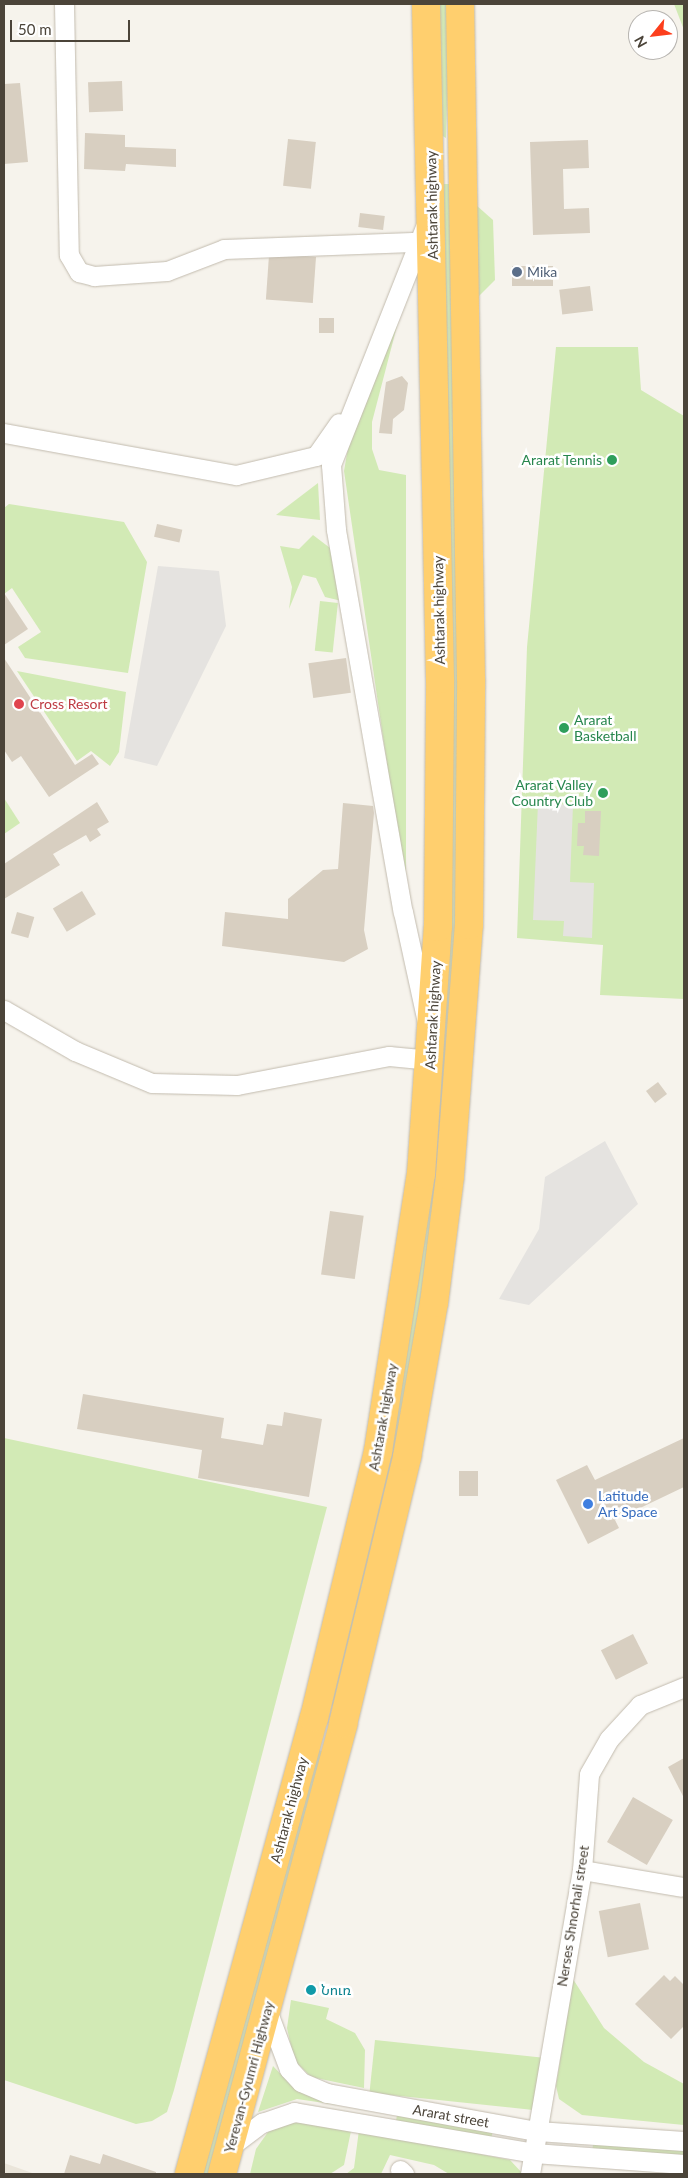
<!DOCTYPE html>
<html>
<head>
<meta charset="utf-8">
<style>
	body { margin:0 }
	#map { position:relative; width:688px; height:2178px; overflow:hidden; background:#f6f3ec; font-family:Lato,"Noto Sans Armenian",sans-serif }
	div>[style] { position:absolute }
	.residential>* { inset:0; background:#eae5da }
	.green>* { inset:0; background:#d2eab5; transform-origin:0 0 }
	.parking>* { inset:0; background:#e5e3e0 }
	.building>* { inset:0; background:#d8cfc1; transform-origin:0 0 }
	.roads { filter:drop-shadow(0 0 1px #c2bbae) drop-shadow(0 0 1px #c2bbae) }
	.minor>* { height:19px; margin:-9.5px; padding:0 9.5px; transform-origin:9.5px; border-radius:9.5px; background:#fff }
	.highway>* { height:28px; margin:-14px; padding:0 14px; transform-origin:14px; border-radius:14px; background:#ffcf6e }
	.dots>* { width:14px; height:14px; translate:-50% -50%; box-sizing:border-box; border:2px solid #fff; border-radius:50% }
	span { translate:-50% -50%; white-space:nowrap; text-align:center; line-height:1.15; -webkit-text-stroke:5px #fff; paint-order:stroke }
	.street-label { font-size:14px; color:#4b4439 }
	.service-label { font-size:14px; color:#4e5e75 }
	.left { translate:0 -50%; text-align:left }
	.leisure-label { font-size:14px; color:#27864d }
	.right { translate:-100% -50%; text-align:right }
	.health-label { font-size:14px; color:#be3a42 }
	.shop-label { font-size:14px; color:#366cbe }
	.culture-label { font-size:14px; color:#0d838f }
	.frame { position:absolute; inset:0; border:5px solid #4b4439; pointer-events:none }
	.north { position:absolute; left:628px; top:10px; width:50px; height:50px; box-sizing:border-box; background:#fff; border:1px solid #b7b4b0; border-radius:50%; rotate:241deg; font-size:14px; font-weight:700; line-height:20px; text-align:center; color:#4b4439 }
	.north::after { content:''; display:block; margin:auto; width:18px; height:22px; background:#fc3f1d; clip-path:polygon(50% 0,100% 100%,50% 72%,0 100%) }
	.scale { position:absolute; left:10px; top:20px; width:120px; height:22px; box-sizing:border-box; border:2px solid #4b4439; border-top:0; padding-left:6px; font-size:15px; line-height:18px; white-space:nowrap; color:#4b4439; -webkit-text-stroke:4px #fff; paint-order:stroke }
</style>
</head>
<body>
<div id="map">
	<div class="residential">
		<div style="clip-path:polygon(4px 2163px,35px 2174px,4px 2174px)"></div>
	</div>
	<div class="green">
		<div style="clip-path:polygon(438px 4px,450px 4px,446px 138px,441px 135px)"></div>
		<div style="clip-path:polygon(674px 4px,684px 4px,684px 30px)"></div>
		<div style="clip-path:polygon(441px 184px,452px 184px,461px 813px,451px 1059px,416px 1359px,338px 1706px,327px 1705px,429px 1173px)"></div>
		<div style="clip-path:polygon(476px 205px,493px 220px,495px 280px,479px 296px)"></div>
		<div style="clip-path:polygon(404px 299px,372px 422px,372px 449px,379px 470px,406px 475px,406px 894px,344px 471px,349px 442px)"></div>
		<div style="clip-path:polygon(556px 347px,638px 347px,641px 390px,684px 416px,684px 999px,600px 995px,603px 945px,517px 938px,527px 647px)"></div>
		<div style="clip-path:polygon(318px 483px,320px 520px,276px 515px)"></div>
		<div style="clip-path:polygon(9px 504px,124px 522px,147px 562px,128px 673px,25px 658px,18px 647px,41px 632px,12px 588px,4px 594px,4px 508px)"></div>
		<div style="clip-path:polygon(313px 535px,338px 554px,346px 602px,325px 597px,316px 578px,303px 575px,289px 609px,292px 587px,280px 546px,299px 549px)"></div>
		<div style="left:320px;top:601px;width:18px;height:50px;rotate:6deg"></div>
		<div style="clip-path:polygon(17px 671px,126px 692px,119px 752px,110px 766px,91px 751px,77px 761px)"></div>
		<div style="clip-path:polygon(4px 798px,20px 823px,4px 834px)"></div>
		<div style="clip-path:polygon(4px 1438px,327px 1507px,174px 2090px,167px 2112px,152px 2121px,136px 2124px,4px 2080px)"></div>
		<div style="left:314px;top:1749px;width:11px;height:440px;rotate:15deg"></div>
		<div style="clip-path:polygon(573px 1979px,604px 2028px,644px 2062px,684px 2084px,684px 2125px,582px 2115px,559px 2099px,556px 2086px)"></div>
		<div style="clip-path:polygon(291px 2000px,329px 2008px,326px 2019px,355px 2033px,365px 2050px,364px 2088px,311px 2077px,294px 2060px,287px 2028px)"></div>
		<div style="left:375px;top:2040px;width:167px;height:53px;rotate:6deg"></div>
		<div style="clip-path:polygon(273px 2066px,295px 2089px,338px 2105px,297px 2099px,258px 2112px)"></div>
		<div style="left:397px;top:2115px;width:97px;height:7px;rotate:10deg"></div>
		<div style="clip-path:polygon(310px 2122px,351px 2131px,344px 2165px,330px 2174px,250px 2174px,256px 2149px,268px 2132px,284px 2123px)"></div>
		<div style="clip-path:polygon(359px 2130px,510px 2160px,523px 2174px,449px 2174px,434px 2165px,390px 2155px,381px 2174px,346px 2174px,354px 2168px)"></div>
		<div style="left:593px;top:2143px;width:91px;height:7px;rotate:4deg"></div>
	</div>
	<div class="parking">
		<div style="clip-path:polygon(158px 566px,219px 571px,226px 626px,157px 766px,124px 758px)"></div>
		<div style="clip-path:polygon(538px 803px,573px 805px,570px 882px,594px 883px,592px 938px,563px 936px,564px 921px,533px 920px)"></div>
		<div style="clip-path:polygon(605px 1141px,638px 1204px,529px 1305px,499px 1299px,539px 1229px,545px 1177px)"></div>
	</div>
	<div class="building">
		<div style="left:122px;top:81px;width:30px;height:34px;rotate:88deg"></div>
		<div style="clip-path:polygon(20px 83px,28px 162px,4px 164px,4px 84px)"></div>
		<div style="clip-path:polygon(85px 133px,125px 135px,125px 147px,176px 149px,176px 167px,126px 164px,125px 171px,84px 169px)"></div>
		<div style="left:288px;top:139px;width:28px;height:47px;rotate:6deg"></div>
		<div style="clip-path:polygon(588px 140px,589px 168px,563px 169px,564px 209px,589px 208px,590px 233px,533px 235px,530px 142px)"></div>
		<div style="left:360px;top:213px;width:25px;height:14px;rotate:7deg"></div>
		<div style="left:316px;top:257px;width:46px;height:47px;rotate:94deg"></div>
		<div style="left:512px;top:266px;width:41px;height:20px"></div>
		<div style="left:590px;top:286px;width:25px;height:31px;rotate:83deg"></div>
		<div style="left:319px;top:318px;width:15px;height:15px"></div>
		<div style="clip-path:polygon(402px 376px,408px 383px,404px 410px,393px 419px,392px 434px,379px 433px,386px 382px)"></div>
		<div style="left:157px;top:524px;width:26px;height:13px;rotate:13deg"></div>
		<div style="clip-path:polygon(4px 593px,28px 629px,4px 645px)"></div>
		<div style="clip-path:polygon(4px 658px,75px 765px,92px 754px,99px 764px,49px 797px,21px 756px,12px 762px,4px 750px)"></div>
		<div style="left:346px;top:658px;width:35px;height:38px;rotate:82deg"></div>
		<div style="clip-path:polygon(97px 802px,109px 822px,97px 829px,101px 835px,90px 842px,86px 835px,53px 854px,60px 865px,4px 899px,4px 864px)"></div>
		<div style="clip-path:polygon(343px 803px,373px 806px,374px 813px,364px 930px,368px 949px,344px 962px,222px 946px,225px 912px,288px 919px,288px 899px,323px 870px,338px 869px)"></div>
		<div style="clip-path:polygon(585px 811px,601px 811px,599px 856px,583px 855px,584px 846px,577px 846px,578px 823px,585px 823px)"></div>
		<div style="left:82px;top:891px;width:27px;height:34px;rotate:59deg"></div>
		<div style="left:17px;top:912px;width:18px;height:22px;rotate:16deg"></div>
		<div style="left:658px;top:1082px;width:15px;height:15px;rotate:53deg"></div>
		<div style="left:330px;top:1211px;width:34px;height:64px;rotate:8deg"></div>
		<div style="clip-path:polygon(83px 1394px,224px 1418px,221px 1438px,263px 1445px,267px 1424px,282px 1426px,284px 1412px,322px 1419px,309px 1497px,198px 1478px,202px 1450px,77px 1429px)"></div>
		<div style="clip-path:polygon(684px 1438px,684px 1487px,615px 1520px,619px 1528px,588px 1544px,556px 1480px,587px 1465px,595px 1480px)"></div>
		<div style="left:478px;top:1471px;width:25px;height:19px;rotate:90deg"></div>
		<div style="left:633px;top:1634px;width:33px;height:36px;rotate:63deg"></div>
		<div style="clip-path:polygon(684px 1758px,684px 1798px,668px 1767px)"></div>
		<div style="left:633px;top:1797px;width:46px;height:52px;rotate:30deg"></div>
		<div style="left:640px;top:1903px;width:47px;height:42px;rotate:79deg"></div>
		<div style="clip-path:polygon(664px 1975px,670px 1981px,675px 1976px,684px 1985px,684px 2026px,671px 2039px,635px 2004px)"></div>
		<div style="clip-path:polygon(103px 2154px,156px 2172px,156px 2174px,64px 2174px,70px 2155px,100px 2164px)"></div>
	</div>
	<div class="roads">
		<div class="minor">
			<div style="left:64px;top:4px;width:251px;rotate:88.9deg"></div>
			<div style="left:69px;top:255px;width:20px;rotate:60deg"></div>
			<div style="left:79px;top:272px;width:16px;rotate:15deg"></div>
			<div style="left:94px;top:276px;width:73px;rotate:-3.9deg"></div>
			<div style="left:167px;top:271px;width:61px;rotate:-21.1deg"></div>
			<div style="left:224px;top:249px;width:195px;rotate:-2.1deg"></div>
			<div style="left:427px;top:222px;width:261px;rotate:111.6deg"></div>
			<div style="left:331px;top:465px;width:65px;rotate:85.6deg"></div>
			<div style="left:336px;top:530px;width:388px;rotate:80.1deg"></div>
			<div style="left:403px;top:912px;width:113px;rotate:77.7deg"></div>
			<div style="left:4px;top:433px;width:236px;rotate:10.3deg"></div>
			<div style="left:236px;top:475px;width:82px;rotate:-13.4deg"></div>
			<div style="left:316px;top:456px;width:40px;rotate:-55.1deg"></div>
			<div style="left:4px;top:1010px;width:82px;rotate:30deg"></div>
			<div style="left:75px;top:1051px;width:83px;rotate:22.6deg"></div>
			<div style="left:152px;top:1083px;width:85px;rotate:1.3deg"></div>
			<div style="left:237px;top:1085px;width:155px;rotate:-10.8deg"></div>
			<div style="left:389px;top:1056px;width:42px;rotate:5.4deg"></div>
			<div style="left:582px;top:1870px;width:101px;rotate:9.6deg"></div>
			<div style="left:267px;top:2010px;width:63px;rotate:69.6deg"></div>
			<div style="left:289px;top:2069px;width:18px;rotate:47deg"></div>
			<div style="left:301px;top:2082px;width:28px;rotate:23deg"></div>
			<div style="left:327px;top:2093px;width:213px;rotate:10.3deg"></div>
			<div style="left:537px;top:2131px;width:147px;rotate:3.9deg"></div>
			<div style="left:231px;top:2146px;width:39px;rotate:-37deg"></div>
			<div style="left:262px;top:2123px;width:34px;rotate:-19deg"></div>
			<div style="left:294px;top:2112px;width:243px;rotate:9.7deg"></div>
			<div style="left:534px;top:2153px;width:150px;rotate:4.2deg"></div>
			<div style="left:400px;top:2170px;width:6px;rotate:45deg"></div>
			<div style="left:530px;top:2174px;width:308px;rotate:-80.3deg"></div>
			<div style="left:582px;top:1870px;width:96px;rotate:-85.8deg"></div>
			<div style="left:589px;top:1774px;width:40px;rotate:-60.3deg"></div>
			<div style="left:609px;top:1739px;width:46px;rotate:-47.6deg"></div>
			<div style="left:640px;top:1705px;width:48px;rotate:-22.2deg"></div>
		</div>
		<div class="highway">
			<div style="left:189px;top:2174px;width:473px;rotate:-74.7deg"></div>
			<div style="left:314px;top:1718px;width:275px;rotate:-76.5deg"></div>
			<div style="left:378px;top:1451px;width:280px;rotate:-81.2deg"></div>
			<div style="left:421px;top:1174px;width:248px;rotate:-86.1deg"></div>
			<div style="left:438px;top:927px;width:248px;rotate:-89.5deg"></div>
			<div style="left:440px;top:679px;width:675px;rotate:-91.19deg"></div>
			<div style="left:222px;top:2174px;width:466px;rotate:-74.9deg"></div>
			<div style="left:343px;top:1724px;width:275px;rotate:-76.5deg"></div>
			<div style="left:407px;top:1457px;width:156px;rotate:-80.1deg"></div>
			<div style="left:434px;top:1303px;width:128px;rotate:-82.8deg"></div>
			<div style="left:450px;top:1176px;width:252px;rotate:-85.7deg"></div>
			<div style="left:469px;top:925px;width:246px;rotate:-89.5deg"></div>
			<div style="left:471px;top:679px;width:675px;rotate:-90.93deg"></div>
		</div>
	</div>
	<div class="dots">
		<div style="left:517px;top:272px;background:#5c6f8a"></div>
		<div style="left:612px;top:460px;background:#2e9e5b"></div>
		<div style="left:19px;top:704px;background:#e0444e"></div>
		<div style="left:564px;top:728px;background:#2e9e5b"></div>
		<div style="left:603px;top:793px;background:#2e9e5b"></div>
		<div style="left:588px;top:1504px;background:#3f7fe0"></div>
		<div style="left:311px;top:1990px;background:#0f9aa8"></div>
	</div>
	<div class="street-label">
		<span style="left:432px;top:205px;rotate:-91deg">Ashtarak highway</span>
		<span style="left:439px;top:610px;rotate:-91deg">Ashtarak highway</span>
		<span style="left:433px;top:1015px;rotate:-87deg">Ashtarak highway</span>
		<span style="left:383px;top:1417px;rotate:-80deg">Ashtarak highway</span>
		<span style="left:289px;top:1810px;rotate:-75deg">Ashtarak highway</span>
		<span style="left:573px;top:1916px;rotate:-81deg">Nerses Shnorhali street</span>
		<span style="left:249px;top:2077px;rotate:-75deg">Yerevan-Gyumri Highway</span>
		<span style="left:451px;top:2116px;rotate:10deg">Ararat street</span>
	</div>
	<div class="service-label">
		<span class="left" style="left:527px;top:272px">Mika</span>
	</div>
	<div class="leisure-label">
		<span class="right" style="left:602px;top:460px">Ararat Tennis</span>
		<span class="left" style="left:574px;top:728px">Ararat<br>Basketball</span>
		<span class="right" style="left:593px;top:793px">Ararat Valley<br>Country Club</span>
	</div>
	<div class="health-label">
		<span class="left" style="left:30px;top:704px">Cross Resort</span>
	</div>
	<div class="shop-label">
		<span class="left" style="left:598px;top:1504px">Latitude<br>Art Space</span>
	</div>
	<div class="culture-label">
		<span class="left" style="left:321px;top:1990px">Նուռ</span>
	</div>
	<div class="frame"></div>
	<div class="north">N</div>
	<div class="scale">50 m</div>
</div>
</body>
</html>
